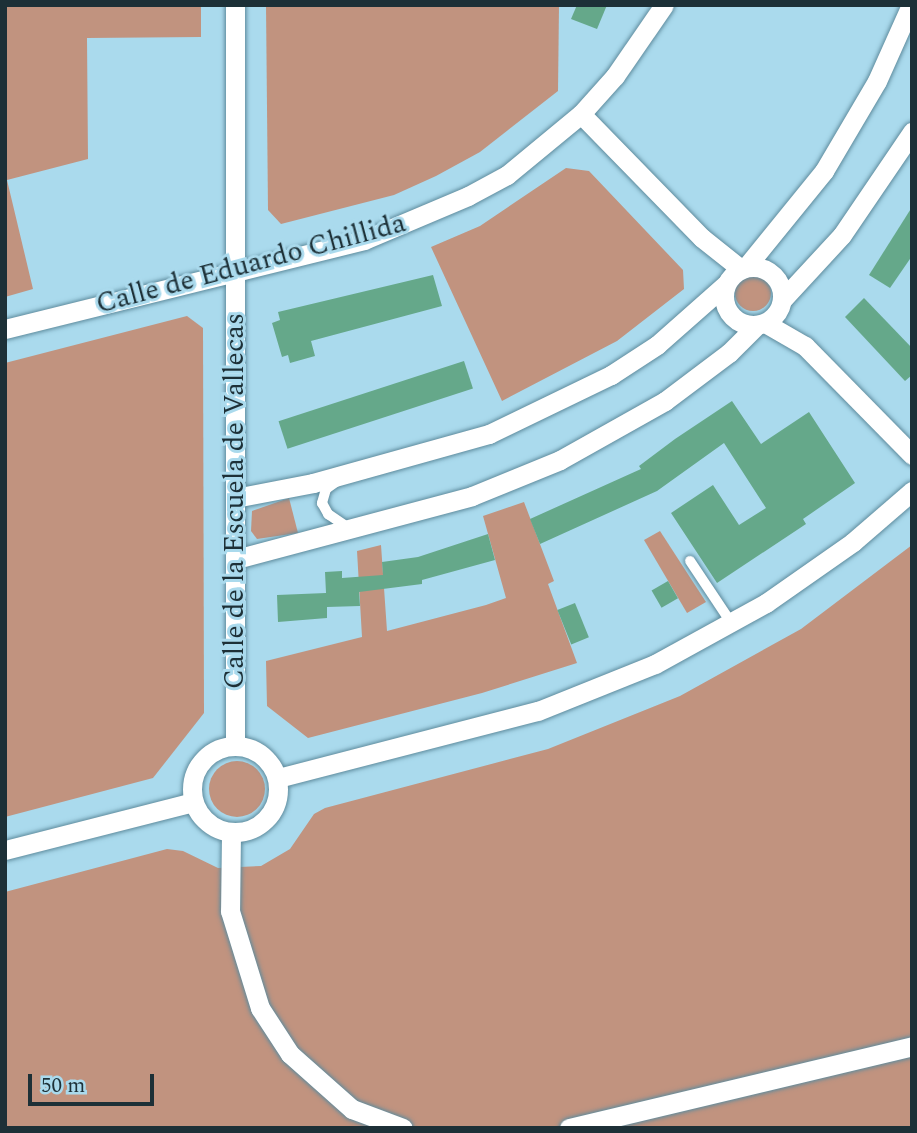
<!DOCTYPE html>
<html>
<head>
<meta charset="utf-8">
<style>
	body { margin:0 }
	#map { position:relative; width:917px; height:1133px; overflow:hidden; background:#aadaed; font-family:Spectral,serif }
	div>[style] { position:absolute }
	.green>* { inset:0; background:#c1937f }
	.round { border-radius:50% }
	.building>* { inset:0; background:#65a88a; transform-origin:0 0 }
	.roads { filter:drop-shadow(0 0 2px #5e8b9d) drop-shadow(0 0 2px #5e8b9d) }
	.lane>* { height:10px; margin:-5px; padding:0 5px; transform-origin:5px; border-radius:5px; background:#fff }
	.street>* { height:19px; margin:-9.5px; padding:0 9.5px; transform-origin:9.5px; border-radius:9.5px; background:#fff }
	.street>.ring { margin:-9.5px; padding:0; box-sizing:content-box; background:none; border:19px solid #fff; border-radius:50% }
	span { translate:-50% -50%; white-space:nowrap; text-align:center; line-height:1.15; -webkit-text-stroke:6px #aadaed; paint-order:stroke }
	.street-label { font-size:28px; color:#1d3037 }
	.frame { position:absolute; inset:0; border:7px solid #1d3037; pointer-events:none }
	.scale { position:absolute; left:28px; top:1074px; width:126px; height:32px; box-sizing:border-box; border:4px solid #1d3037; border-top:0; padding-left:9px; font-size:21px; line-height:24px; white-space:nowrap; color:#1d3037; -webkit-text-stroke:5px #aadaed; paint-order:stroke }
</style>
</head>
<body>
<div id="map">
	<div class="green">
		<div style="clip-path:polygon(5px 5px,201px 5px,201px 37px,87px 38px,88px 159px,7px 180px,33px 289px,5px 297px)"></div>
		<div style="clip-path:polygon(266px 5px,559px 5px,558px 91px,480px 152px,436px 176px,394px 195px,281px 224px,268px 210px)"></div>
		<div style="clip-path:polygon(566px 168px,589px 171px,683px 270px,684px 289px,617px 341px,502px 401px,431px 247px,480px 226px)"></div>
		<div class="round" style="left:735px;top:275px;width:36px;height:36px"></div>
		<div style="clip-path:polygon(187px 316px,203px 328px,204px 713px,153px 778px,5px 817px,5px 363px)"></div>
		<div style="clip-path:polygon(289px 498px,298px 533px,257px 539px,251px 531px,252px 511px)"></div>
		<div style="clip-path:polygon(524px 502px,554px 581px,548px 584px,577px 663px,482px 693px,308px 738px,267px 706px,266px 661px,362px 637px,357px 551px,381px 545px,387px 631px,486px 605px,506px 598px,483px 516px)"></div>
		<div style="clip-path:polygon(660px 531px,706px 602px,687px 613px,644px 540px)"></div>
		<div style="clip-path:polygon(912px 545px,912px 1128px,5px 1128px,5px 892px,167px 849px,183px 851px,218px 868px,261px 866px,290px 849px,314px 814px,325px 808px,548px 749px,680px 696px,801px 629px)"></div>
		<div class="round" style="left:209px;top:761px;width:56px;height:56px"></div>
	</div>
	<div class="building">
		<div style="clip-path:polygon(577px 5px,607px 5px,597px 29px,571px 19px)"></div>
		<div style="clip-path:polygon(912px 207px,912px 256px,890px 288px,869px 275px)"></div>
		<div style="clip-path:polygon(433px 275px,442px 306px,311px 341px,315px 356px,290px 363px,288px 355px,282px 357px,272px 323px,280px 320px,278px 312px)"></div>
		<div style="clip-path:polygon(864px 298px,912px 348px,912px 375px,905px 381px,845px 317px)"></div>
		<div style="left:464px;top:361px;width:29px;height:195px;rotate:72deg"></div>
		<div style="clip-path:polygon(732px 401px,761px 444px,809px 412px,855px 483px,803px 519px,806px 524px,717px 583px,671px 513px,713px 485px,739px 525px,766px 508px,724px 443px,657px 491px,540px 544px,530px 519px,641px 469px,639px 466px,675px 439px)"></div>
		<div style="clip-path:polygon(488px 534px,495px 560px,422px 580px,422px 584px,359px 592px,360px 606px,327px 607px,327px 618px,278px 622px,277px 595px,326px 593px,325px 572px,342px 571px,342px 578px,383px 575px,382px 562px,418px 557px)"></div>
		<div style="left:668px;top:581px;width:20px;height:19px;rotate:60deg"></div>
		<div style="left:575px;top:603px;width:37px;height:19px;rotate:68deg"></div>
	</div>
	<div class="roads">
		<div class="lane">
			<div style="left:336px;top:482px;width:12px;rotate:145deg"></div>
			<div style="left:326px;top:489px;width:15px;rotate:106deg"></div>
			<div style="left:322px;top:503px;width:13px;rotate:61deg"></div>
			<div style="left:328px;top:514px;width:23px;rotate:34deg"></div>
			<div style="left:690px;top:561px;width:76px;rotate:56.3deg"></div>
		</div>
		<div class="street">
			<div style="left:235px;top:5px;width:741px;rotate:90deg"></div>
			<div style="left:581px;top:114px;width:173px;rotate:45.7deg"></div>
			<div style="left:702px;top:238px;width:50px;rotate:38.5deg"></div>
			<div class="ring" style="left:724px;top:267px;width:39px;height:39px"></div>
			<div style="left:746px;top:267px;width:124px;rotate:-50.9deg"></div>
			<div style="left:824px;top:171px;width:104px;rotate:-59.5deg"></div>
			<div style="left:877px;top:81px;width:83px;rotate:-65.9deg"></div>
			<div style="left:782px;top:300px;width:88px;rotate:-47.3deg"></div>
			<div style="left:842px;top:235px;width:125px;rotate:-55.8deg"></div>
			<div style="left:765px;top:323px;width:46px;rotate:29.9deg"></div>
			<div style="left:805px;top:346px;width:153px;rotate:45.5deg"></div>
			<div style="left:5px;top:329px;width:370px;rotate:-13.9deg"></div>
			<div style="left:364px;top:240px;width:113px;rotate:-22.9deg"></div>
			<div style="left:468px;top:196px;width:44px;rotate:-28.3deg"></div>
			<div style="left:507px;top:175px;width:96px;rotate:-39.5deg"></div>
			<div style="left:581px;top:114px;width:51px;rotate:-48.2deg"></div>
			<div style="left:615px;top:76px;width:86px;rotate:-55.4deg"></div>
			<div style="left:235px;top:498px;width:79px;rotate:-10.9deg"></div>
			<div style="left:313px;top:483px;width:183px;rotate:-15.6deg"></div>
			<div style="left:489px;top:434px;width:136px;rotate:-25.8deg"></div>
			<div style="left:611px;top:375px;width:55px;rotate:-33.1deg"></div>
			<div style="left:657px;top:345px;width:92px;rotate:-41.5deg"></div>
			<div style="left:236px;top:559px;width:244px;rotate:-14.9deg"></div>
			<div style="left:472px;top:496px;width:95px;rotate:-22.2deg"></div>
			<div style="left:560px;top:460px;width:120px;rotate:-29.3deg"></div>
			<div style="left:665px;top:401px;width:80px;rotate:-36.9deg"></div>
			<div style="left:729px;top:353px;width:40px;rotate:-45deg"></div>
			<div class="ring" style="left:192px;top:746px;width:67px;height:67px"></div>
			<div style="left:278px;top:778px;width:268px;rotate:-14.5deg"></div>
			<div style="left:538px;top:711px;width:126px;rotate:-21.9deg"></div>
			<div style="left:655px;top:664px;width:127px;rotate:-28.8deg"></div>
			<div style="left:766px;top:603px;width:106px;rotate:-35deg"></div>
			<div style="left:853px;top:542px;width:78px;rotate:-40.8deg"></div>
			<div style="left:231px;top:833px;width:78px;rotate:90.7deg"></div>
			<div style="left:230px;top:911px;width:102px;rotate:72.8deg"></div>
			<div style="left:260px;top:1008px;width:55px;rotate:56.9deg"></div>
			<div style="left:290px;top:1054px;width:83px;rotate:41.6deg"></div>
			<div style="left:352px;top:1109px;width:54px;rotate:20.4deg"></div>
			<div style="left:5px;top:850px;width:194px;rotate:-14.3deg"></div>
			<div style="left:569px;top:1128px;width:353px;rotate:-13.4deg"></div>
		</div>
	</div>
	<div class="street-label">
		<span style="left:251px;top:264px;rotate:-15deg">Calle de Eduardo Chillida</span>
		<span style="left:235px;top:501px;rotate:-90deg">Calle de la Escuela de Vallecas</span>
	</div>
	<div class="frame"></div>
	<div class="scale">50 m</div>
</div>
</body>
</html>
